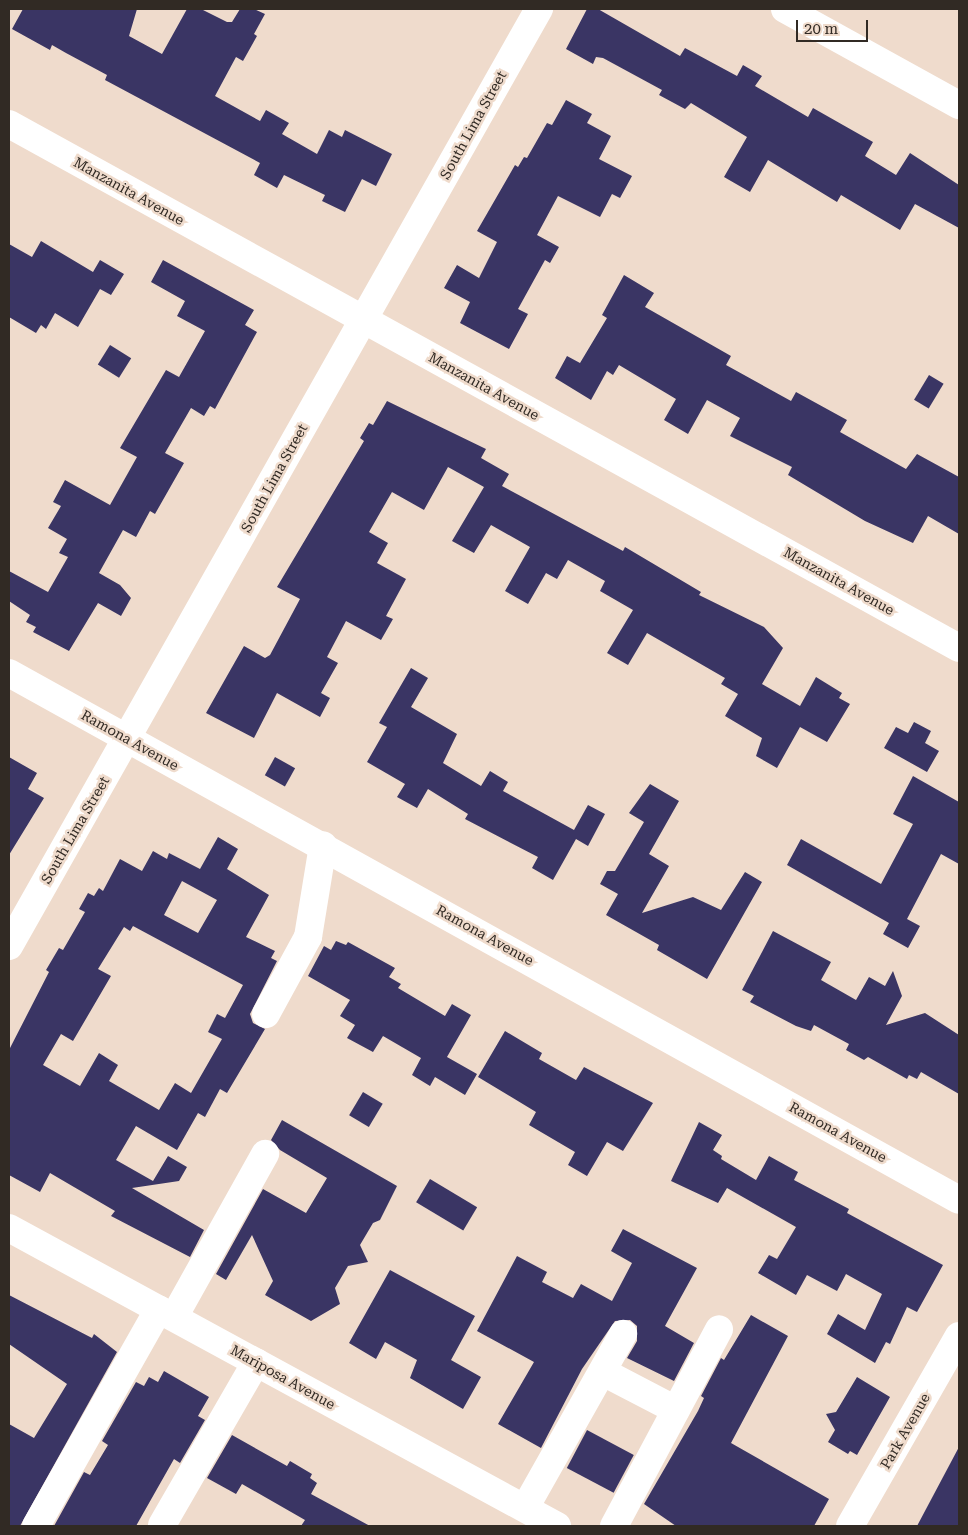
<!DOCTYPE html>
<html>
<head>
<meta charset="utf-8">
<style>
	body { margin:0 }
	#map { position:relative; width:968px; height:1535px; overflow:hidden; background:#efdbcc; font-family:"Roboto Serif",serif }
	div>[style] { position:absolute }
	.building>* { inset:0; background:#3a3564; transform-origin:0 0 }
	.minor>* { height:28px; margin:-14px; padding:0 14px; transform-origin:14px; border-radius:14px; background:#fff }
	span { translate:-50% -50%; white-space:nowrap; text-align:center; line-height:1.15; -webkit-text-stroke:5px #efdbcc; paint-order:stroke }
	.street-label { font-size:14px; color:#312a24 }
	.frame { position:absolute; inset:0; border:10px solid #312a24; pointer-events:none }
	.scale { position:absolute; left:796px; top:20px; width:72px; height:22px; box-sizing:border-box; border:2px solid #312a24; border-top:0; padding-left:6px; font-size:15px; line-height:18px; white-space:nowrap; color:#312a24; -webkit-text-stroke:4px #efdbcc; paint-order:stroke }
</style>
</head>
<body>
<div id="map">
	<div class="building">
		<div style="clip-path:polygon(23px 9px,137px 9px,129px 36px,162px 54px,187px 9px,201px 9px,227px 22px,232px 22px,240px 9px,254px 9px,265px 14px,254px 34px,257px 36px,243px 61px,236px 57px,215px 96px,260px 121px,266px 110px,289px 123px,282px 134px,317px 154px,329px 130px,342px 137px,345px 130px,392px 154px,376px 186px,362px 179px,345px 212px,322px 201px,325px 195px,284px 175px,277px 188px,254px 175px,260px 163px,105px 80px,107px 75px,66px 53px,52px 45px,50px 50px,12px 29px)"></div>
		<div style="clip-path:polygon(587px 9px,598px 9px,680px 56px,685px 48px,737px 76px,743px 65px,762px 76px,755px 86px,808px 117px,813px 108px,873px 142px,865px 156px,896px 175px,910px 153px,959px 185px,959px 228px,915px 204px,900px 230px,841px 195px,837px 202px,768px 160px,750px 192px,724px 177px,747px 137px,691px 103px,685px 109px,659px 95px,662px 90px,603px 58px,596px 57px,593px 64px,566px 49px)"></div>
		<div style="clip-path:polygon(566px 100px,592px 114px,587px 123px,611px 136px,599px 159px,632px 176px,620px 198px,612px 194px,600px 217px,558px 196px,537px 235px,559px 247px,550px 263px,545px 260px,518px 309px,528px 314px,509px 349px,460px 323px,470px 302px,444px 288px,457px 265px,479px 278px,497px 242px,477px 231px,515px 165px,518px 167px,524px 157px,527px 158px,547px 123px,552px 125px)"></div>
		<div style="clip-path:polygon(41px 241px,93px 272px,100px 260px,124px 274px,111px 295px,100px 289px,78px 327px,55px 313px,46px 329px,41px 325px,36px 333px,9px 317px,9px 244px,32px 257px)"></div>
		<div style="clip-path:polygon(163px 260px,254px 310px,245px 325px,257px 332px,215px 409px,210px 406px,204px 416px,191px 408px,165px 453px,184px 463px,155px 514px,150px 511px,136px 537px,123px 530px,99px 573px,120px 585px,131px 598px,121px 616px,98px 603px,69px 651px,33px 632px,36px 627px,26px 622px,30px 615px,9px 601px,9px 571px,48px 592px,68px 557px,59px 553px,67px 539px,48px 528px,61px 506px,53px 502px,65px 480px,110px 505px,137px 457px,120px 448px,166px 370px,179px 377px,205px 331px,177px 316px,185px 301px,151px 282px)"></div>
		<div style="clip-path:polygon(624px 275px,654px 293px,645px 307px,731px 356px,726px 365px,791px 401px,796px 392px,847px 420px,840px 432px,906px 469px,917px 454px,959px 477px,959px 534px,928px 516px,913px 543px,865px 521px,788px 475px,792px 467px,730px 436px,740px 418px,707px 400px,688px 434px,664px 420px,676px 399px,619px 365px,613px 375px,607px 371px,591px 400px,555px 378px,567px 356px,580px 363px,607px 318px,602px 315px)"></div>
		<div style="left:110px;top:345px;width:25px;height:23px;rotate:32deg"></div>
		<div style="left:929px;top:375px;width:17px;height:29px;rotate:31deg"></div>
		<div style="clip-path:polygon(387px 401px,486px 449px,481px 458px,509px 474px,502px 486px,623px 551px,625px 547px,701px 592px,699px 595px,764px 627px,783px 648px,762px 684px,800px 706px,816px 677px,842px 693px,839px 698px,850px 704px,827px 742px,800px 727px,777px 768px,756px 756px,762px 738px,725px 716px,738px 694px,721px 684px,725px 678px,647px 633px,628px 665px,607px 653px,633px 610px,600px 591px,605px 581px,568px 560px,557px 579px,546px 573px,528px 604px,505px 591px,530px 547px,491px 525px,474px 553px,452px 541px,484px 487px,448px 467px,424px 510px,392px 492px,369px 532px,388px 543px,377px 563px,406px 579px,386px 616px,393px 619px,381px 640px,346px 621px,327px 657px,338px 663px,321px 693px,330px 698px,320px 717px,277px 693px,254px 738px,206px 713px,244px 646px,265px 658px,270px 655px,300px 599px,277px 587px,364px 441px,360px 438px,369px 423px,373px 425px)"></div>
		<div style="clip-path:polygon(411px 668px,428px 678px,411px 707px,457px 734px,443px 763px,481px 786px,490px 771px,508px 782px,503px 791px,574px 830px,588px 805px,605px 814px,588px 846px,576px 839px,553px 880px,532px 868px,538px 857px,465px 819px,468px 814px,428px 789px,417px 808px,397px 797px,405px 784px,367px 762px,387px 727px,379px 723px)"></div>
		<div style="clip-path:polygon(914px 722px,931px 731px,925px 743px,939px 751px,927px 772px,884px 748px,896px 727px,908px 733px)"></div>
		<div style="clip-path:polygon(9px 757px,37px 773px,28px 789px,44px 798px,9px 855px)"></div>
		<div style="left:275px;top:757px;width:23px;height:21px;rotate:29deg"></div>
		<div style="clip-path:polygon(913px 776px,959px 802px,959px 864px,941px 854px,907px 919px,920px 926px,908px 948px,883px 934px,889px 923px,787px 865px,801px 839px,881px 884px,913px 824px,893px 814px)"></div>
		<div style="clip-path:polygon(650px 784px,679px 801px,649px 854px,669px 866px,642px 913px,693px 897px,721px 910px,745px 872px,762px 882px,707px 979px,657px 950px,659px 945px,606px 915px,618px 894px,600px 884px,607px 871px,615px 871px,644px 822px,629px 813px)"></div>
		<div style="clip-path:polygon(evenodd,218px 837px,238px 849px,227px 869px,269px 895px,246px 937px,275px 951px,271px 958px,277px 961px,250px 1014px,253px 1023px,265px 1029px,227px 1093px,220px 1089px,205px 1117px,198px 1113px,177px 1150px,136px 1126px,116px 1160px,153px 1181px,168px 1156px,187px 1167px,179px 1181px,132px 1188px,204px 1230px,190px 1257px,111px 1216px,115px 1211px,50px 1173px,40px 1192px,9px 1175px,9px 1050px,49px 972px,46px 970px,59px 948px,63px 950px,85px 912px,79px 909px,88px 893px,94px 896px,99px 888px,103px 891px,120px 859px,142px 871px,153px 851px,167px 859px,169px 853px,200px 869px,218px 837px,182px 881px,217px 900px,198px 933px,164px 915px,182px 881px,218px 837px,133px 926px,243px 985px,225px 1018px,217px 1014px,208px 1032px,222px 1039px,191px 1093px,175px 1083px,159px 1110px,109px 1081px,118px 1065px,99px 1053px,80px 1086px,43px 1065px,61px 1034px,73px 1041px,111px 976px,98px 969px,124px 927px,130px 931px,133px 926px)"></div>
		<div style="clip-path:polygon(773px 931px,831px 962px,821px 980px,856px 1000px,869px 977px,885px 986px,893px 971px,902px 996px,886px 1025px,925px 1013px,959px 1035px,959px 1094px,921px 1072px,917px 1079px,909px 1075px,907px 1079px,868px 1057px,864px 1060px,846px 1050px,849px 1044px,814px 1025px,811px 1031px,796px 1026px,750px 1002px,754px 996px,742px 990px)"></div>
		<div style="clip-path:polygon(336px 941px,346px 945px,348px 942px,395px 968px,389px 977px,401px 984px,398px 988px,445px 1016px,452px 1004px,471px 1015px,447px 1057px,477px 1074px,465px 1095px,435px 1077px,430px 1086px,412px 1075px,421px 1058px,383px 1036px,373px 1052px,347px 1038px,355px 1025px,340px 1016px,350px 1000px,308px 976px,324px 946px,331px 950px)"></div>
		<div style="clip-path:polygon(505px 1031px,542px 1053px,539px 1059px,576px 1080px,584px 1067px,653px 1103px,623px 1151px,607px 1142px,587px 1176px,568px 1165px,575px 1152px,529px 1125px,536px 1112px,478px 1077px)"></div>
		<div style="left:363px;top:1092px;width:23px;height:27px;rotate:31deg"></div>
		<div style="clip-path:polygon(282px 1120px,397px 1186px,380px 1220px,373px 1223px,360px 1245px,368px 1262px,348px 1266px,335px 1288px,340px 1304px,311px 1321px,265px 1295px,273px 1281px,252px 1235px,226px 1280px,216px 1274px,263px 1189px,306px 1213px,327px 1178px,280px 1150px,271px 1140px)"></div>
		<div style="clip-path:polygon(699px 1122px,722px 1135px,713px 1150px,722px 1156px,721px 1159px,756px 1180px,769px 1156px,798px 1172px,794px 1180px,849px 1209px,847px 1213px,943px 1265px,917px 1312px,907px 1307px,890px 1344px,886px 1342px,875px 1363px,827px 1334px,838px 1314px,865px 1330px,882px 1294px,846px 1274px,837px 1291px,807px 1275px,796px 1295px,758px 1273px,769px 1255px,777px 1259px,796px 1227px,727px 1188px,718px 1203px,671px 1181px)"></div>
		<div style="left:430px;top:1179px;width:55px;height:27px;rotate:31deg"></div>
		<div style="clip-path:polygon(623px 1229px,697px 1268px,665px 1326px,694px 1343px,674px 1381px,627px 1358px,637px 1341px,637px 1326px,630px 1320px,615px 1321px,582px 1369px,541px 1448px,498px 1424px,534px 1362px,477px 1331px,517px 1256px,547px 1272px,542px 1282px,573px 1298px,581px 1284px,612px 1301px,632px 1263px,611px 1251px)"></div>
		<div style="clip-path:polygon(390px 1270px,475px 1316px,451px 1360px,481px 1377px,463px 1409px,410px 1378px,417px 1360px,385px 1342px,376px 1359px,349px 1343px)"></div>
		<div style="clip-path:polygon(9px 1295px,92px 1338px,94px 1334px,117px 1352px,20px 1526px,9px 1526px,9px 1424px,34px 1438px,67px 1384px,9px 1344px)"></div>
		<div style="clip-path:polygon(751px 1315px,788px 1336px,731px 1443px,829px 1499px,814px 1526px,676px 1526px,644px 1504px,698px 1411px,704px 1398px,701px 1396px,721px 1358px,724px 1360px)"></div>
		<div style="clip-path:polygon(164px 1371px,209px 1397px,198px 1416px,205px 1420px,180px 1463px,174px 1459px,136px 1526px,54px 1526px,84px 1472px,90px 1475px,108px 1445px,102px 1441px,136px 1382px,144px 1386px,149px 1377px,158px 1382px)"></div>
		<div style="clip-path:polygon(857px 1377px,890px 1397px,857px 1455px,850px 1451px,848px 1454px,828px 1442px,835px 1430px,826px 1414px,836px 1412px)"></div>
		<div style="left:587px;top:1430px;width:53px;height:43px;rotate:28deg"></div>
		<div style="clip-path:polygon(232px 1435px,287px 1466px,290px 1461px,312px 1474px,310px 1478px,317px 1483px,311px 1494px,370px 1526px,301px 1526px,305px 1520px,242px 1484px,236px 1494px,207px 1478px)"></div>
		<div style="clip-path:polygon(959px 1447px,959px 1526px,917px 1526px)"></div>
	</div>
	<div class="minor">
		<div style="left:785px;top:9px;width:199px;rotate:28.9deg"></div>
		<div style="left:9px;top:124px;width:1085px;rotate:28.88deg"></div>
		<div style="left:9px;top:673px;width:1086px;rotate:29.02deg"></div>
		<div style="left:9px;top:946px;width:1077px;rotate:-60.51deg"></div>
		<div style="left:266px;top:1014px;width:88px;rotate:-61.4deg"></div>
		<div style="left:308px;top:937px;width:93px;rotate:-80.7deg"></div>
		<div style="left:9px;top:1228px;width:624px;rotate:28.54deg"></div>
		<div style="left:174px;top:1317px;width:187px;rotate:-60.8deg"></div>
		<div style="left:603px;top:1372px;width:82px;rotate:27.5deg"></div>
		<div style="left:525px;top:1508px;width:200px;rotate:-60.6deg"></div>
		<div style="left:162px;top:1525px;width:188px;rotate:-60deg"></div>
		<div style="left:36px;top:1526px;width:249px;rotate:-60.5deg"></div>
		<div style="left:614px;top:1526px;width:223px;rotate:-61.9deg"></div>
		<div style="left:850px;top:1526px;width:219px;rotate:-60.2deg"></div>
	</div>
	<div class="street-label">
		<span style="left:473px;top:125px;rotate:-61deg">South Lima Street</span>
		<span style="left:129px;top:191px;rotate:29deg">Manzanita Avenue</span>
		<span style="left:484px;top:386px;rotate:29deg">Manzanita Avenue</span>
		<span style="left:274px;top:478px;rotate:-61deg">South Lima Street</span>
		<span style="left:839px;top:581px;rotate:29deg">Manzanita Avenue</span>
		<span style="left:130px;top:740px;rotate:29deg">Ramona Avenue</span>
		<span style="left:75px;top:830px;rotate:-60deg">South Lima Street</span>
		<span style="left:485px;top:935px;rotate:29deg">Ramona Avenue</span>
		<span style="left:838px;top:1132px;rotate:29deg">Ramona Avenue</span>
		<span style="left:283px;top:1377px;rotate:29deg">Mariposa Avenue</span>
		<span style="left:905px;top:1431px;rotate:-60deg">Park Avenue</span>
	</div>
	<div class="frame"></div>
	<div class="scale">20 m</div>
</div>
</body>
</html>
